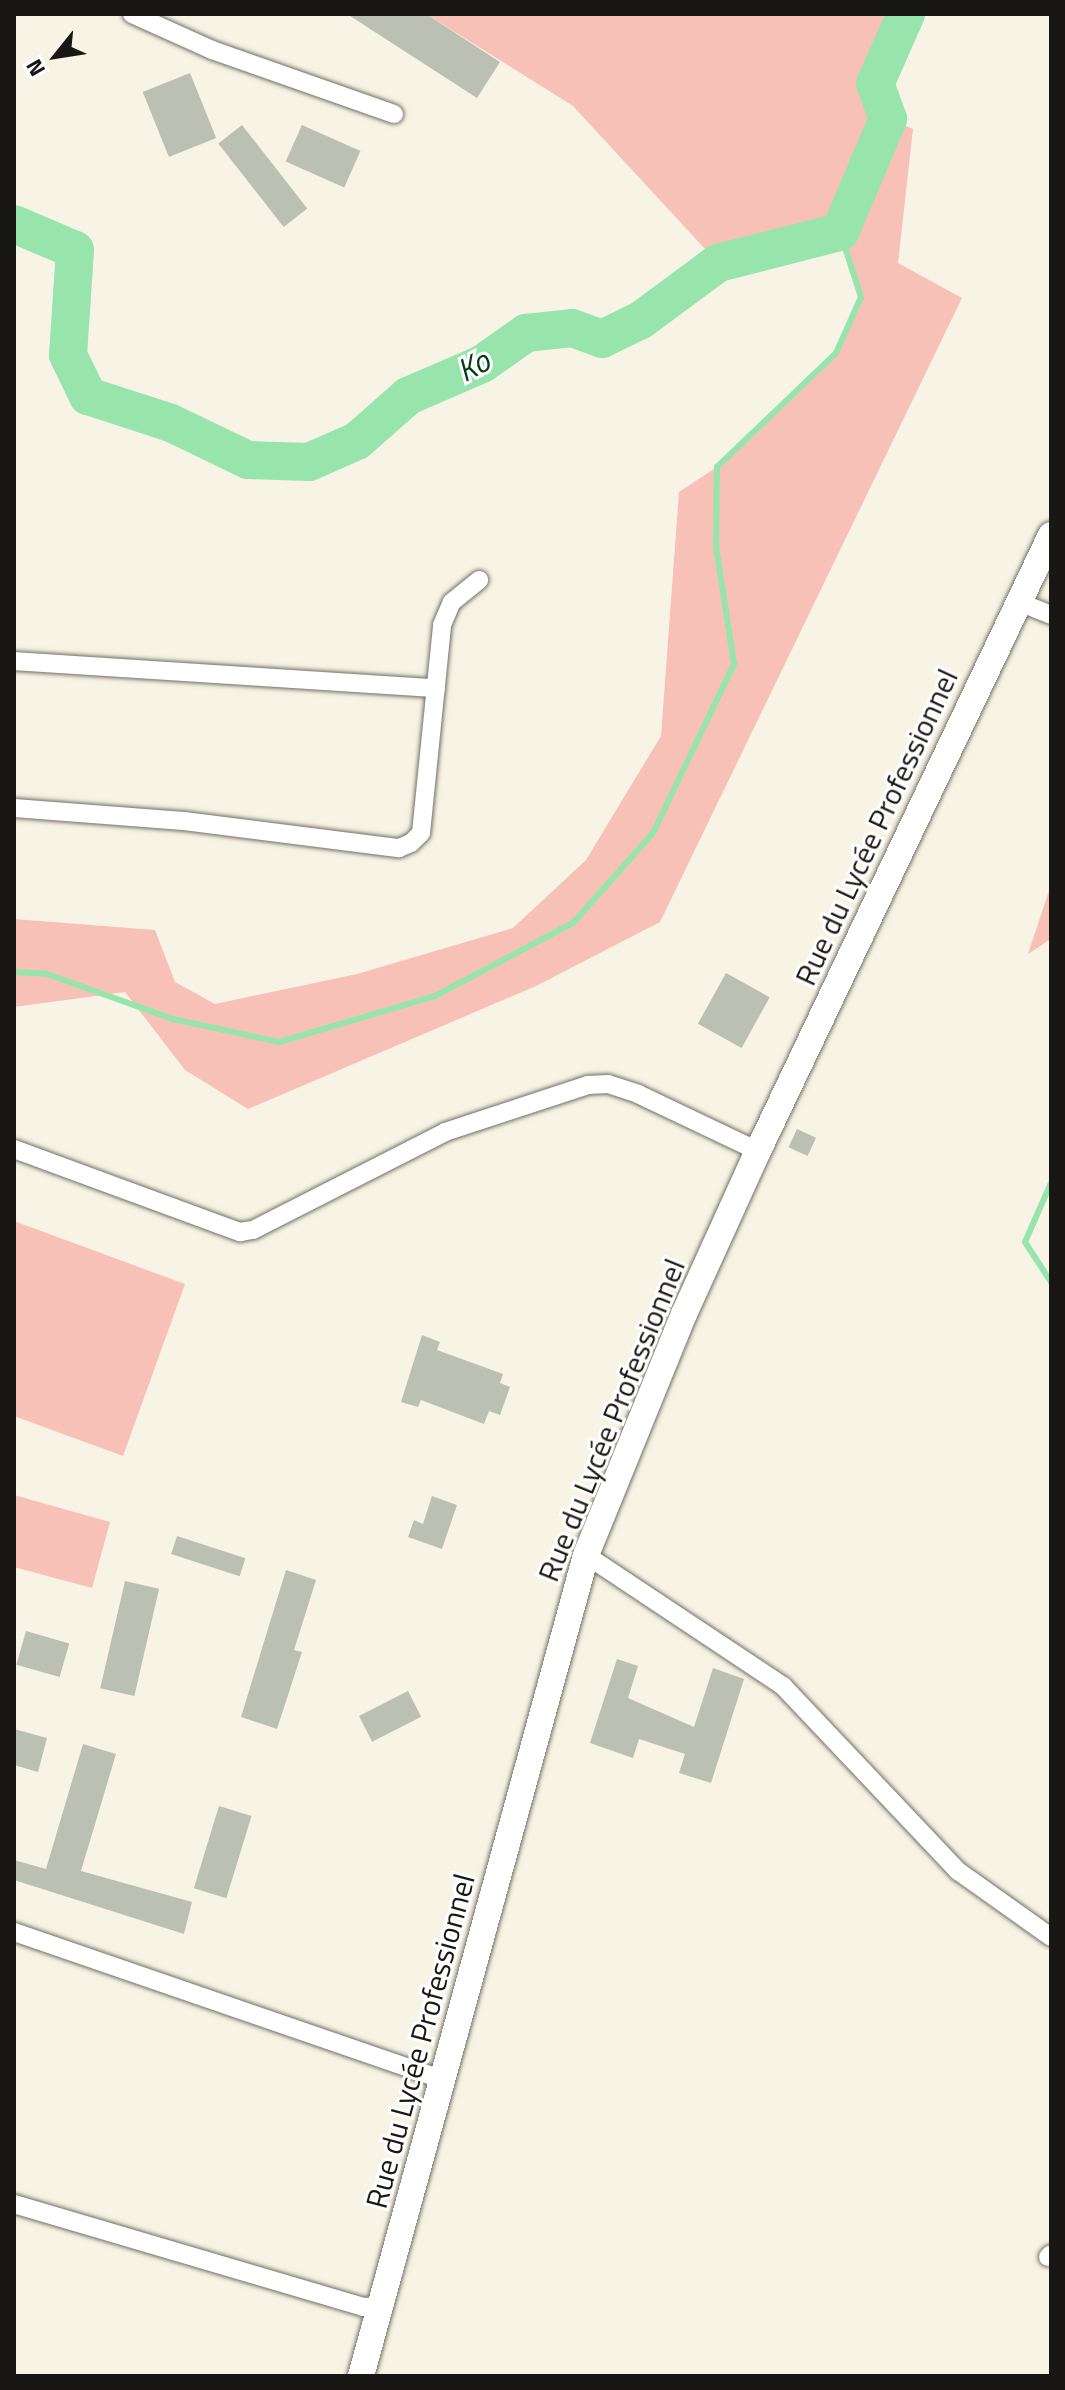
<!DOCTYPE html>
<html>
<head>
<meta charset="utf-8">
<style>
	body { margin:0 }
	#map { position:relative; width:1065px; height:2390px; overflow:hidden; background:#f7f3e5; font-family:"Titillium Web",sans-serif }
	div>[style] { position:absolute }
	.green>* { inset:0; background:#f8c1b7 }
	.stream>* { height:6px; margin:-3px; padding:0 3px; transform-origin:3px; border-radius:3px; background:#97e5ac }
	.river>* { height:38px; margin:-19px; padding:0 19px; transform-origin:19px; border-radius:19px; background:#97e5ac }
	.building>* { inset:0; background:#bcc0b3; transform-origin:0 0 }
	.roads { filter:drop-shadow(0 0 2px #736f64) drop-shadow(0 0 2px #736f64) }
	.minor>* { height:18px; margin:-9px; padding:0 9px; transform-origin:9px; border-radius:9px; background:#fff }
	.secondary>* { height:26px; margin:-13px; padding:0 13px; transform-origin:13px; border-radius:13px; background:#fff }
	span { translate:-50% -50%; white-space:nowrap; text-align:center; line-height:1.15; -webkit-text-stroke:6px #fff; paint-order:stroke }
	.street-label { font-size:30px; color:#191713 }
	.water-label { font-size:32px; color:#003d1a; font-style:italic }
	.frame { position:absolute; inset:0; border:16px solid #191713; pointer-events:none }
	.north { position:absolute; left:16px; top:16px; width:80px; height:80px; -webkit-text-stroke:6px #fff; paint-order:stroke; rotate:240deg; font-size:22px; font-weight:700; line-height:32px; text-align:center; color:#191713 }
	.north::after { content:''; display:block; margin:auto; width:28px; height:36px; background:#191713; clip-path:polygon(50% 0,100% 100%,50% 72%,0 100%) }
</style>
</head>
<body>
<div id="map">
	<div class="green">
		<div style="clip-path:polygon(426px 14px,900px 14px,875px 84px,888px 118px,913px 129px,898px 263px,962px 298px,660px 922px,536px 986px,248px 1109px,185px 1070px,125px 992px,14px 1007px,14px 919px,155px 930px,175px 982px,215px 1004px,357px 974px,513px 928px,586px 860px,661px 736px,679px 492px,717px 467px,836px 353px,861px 297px,840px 233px,718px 263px,573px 106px)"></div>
		<div style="clip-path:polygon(1051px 885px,1051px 939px,1028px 954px)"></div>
		<div style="clip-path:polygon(14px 1221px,185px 1284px,123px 1456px,14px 1416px)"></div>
		<div style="clip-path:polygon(14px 1495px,110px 1522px,92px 1588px,14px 1567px)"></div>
	</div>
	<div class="stream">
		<div style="left:14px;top:972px;width:33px;rotate:3deg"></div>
		<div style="left:47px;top:974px;width:134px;rotate:19.7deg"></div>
		<div style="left:173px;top:1019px;width:108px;rotate:12.2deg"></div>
		<div style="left:279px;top:1042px;width:163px;rotate:-16.4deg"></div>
		<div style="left:435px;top:996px;width:156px;rotate:-27.9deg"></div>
		<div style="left:573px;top:923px;width:120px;rotate:-48.4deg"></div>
		<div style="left:653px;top:833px;width:187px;rotate:-64.4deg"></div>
		<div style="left:734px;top:664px;width:118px;rotate:-98.7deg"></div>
		<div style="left:716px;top:547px;width:80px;rotate:-89.3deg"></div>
		<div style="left:717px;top:467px;width:165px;rotate:-43.8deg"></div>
		<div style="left:836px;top:353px;width:61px;rotate:-65.9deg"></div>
		<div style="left:861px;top:297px;width:68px;rotate:-107.9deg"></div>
		<div style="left:1051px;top:1183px;width:64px;rotate:113.8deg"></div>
		<div style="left:1025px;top:1242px;width:48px;rotate:57deg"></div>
	</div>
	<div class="river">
		<div style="left:14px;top:224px;width:66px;rotate:23.1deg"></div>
		<div style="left:75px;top:250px;width:105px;rotate:93.8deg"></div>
		<div style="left:68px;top:355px;width:46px;rotate:64deg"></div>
		<div style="left:88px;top:396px;width:87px;rotate:18deg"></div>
		<div style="left:171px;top:423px;width:85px;rotate:25.7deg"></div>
		<div style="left:248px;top:460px;width:61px;rotate:1.9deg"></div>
		<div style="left:309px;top:462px;width:52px;rotate:-23.6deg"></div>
		<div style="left:357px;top:441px;width:68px;rotate:-41.4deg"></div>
		<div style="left:408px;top:396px;width:81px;rotate:-23.4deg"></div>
		<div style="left:482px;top:364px;width:54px;rotate:-35.2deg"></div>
		<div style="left:526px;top:333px;width:46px;rotate:-6.2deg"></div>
		<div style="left:572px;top:328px;width:32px;rotate:20deg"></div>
		<div style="left:602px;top:339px;width:43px;rotate:-26deg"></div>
		<div style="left:641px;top:320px;width:96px;rotate:-36.5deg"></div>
		<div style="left:718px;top:263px;width:126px;rotate:-14.3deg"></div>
		<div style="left:840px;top:232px;width:123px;rotate:-67deg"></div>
		<div style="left:888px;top:119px;width:37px;rotate:-110deg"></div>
		<div style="left:875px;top:84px;width:77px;rotate:-66.1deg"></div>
	</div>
	<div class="building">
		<div style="clip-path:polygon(347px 14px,426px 14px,500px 62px,477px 98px)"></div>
		<div style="left:190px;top:73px;width:70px;height:51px;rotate:68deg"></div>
		<div style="left:242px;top:125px;width:106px;height:30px;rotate:52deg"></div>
		<div style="left:302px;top:125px;width:64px;height:40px;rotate:24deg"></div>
		<div style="left:726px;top:973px;width:50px;height:58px;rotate:29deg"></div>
		<div style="left:797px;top:1129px;width:21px;height:20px;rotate:25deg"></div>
		<div style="clip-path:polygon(422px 1335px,440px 1342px,437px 1350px,503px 1374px,500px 1383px,510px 1387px,500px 1415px,489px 1411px,484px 1424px,421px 1400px,418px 1407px,401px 1402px)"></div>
		<div style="clip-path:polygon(432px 1496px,457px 1505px,442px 1549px,408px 1537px,414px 1520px,423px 1524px)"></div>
		<div style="left:177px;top:1536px;width:72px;height:19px;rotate:18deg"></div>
		<div style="clip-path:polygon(286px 1570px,316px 1580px,294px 1650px,302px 1652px,277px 1729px,241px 1717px)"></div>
		<div style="left:125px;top:1581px;width:35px;height:110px;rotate:13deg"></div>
		<div style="left:26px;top:1631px;width:45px;height:35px;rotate:16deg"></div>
		<div style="clip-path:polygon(617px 1659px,638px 1666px,628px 1698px,694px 1727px,713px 1668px,744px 1679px,711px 1783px,679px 1773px,685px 1754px,639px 1739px,633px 1758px,590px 1743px)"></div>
		<div style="left:408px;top:1691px;width:29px;height:55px;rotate:63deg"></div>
		<div style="clip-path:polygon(14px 1729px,47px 1738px,38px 1772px,14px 1765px)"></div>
		<div style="clip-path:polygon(83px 1744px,116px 1754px,81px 1871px,192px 1902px,184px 1934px,14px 1880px,14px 1860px,46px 1869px)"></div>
		<div style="left:219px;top:1806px;width:34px;height:86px;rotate:17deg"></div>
	</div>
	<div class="roads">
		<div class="minor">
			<div style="left:132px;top:14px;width:88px;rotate:24.2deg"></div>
			<div style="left:212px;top:50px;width:193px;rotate:19.4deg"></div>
			<div style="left:1019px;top:602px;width:35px;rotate:22deg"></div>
			<div style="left:14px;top:661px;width:423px;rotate:3.7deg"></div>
			<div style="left:14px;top:808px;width:170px;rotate:4.4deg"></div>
			<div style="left:184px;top:821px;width:217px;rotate:7.2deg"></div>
			<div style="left:399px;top:848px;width:13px;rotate:-23deg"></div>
			<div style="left:411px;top:843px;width:14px;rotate:-45deg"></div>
			<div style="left:421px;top:833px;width:209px;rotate:-84.2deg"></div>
			<div style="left:442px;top:625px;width:25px;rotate:-67deg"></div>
			<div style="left:452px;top:602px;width:35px;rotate:-39deg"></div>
			<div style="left:14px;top:1149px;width:241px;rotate:20.2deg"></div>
			<div style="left:240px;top:1232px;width:13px;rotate:-9deg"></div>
			<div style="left:253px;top:1230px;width:216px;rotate:-27deg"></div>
			<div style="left:445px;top:1132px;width:151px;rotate:-18.2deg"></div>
			<div style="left:588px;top:1085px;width:20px;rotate:-3deg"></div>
			<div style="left:608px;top:1084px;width:32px;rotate:18deg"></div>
			<div style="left:638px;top:1094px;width:133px;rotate:25.4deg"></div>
			<div style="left:586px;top:1555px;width:237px;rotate:33.6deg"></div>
			<div style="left:783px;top:1686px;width:255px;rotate:46.6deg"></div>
			<div style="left:958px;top:1871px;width:114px;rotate:35.4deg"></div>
			<div style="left:14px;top:1932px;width:454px;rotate:19deg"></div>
			<div style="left:14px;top:2204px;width:364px;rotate:16.4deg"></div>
			<div style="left:363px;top:2307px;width:19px;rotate:-3deg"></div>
			<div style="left:1048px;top:2257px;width:4px;rotate:-45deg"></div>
		</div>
		<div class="secondary">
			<div style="left:361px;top:2376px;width:851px;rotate:-74.67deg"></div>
			<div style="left:586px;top:1555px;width:260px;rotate:-67.9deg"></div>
			<div style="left:684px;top:1314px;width:179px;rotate:-65.6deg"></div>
			<div style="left:758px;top:1151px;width:682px;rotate:-64.56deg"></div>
		</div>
	</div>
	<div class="street-label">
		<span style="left:876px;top:827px;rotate:-65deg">Rue du Lycée Professionnel</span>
		<span style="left:611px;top:1420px;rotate:-68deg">Rue du Lycée Professionnel</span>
		<span style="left:420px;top:2041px;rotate:-75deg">Rue du Lycée Professionnel</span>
	</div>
	<div class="water-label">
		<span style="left:473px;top:365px;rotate:-28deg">Ko</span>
	</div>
	<div class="frame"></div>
	<div class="north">N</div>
</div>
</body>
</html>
